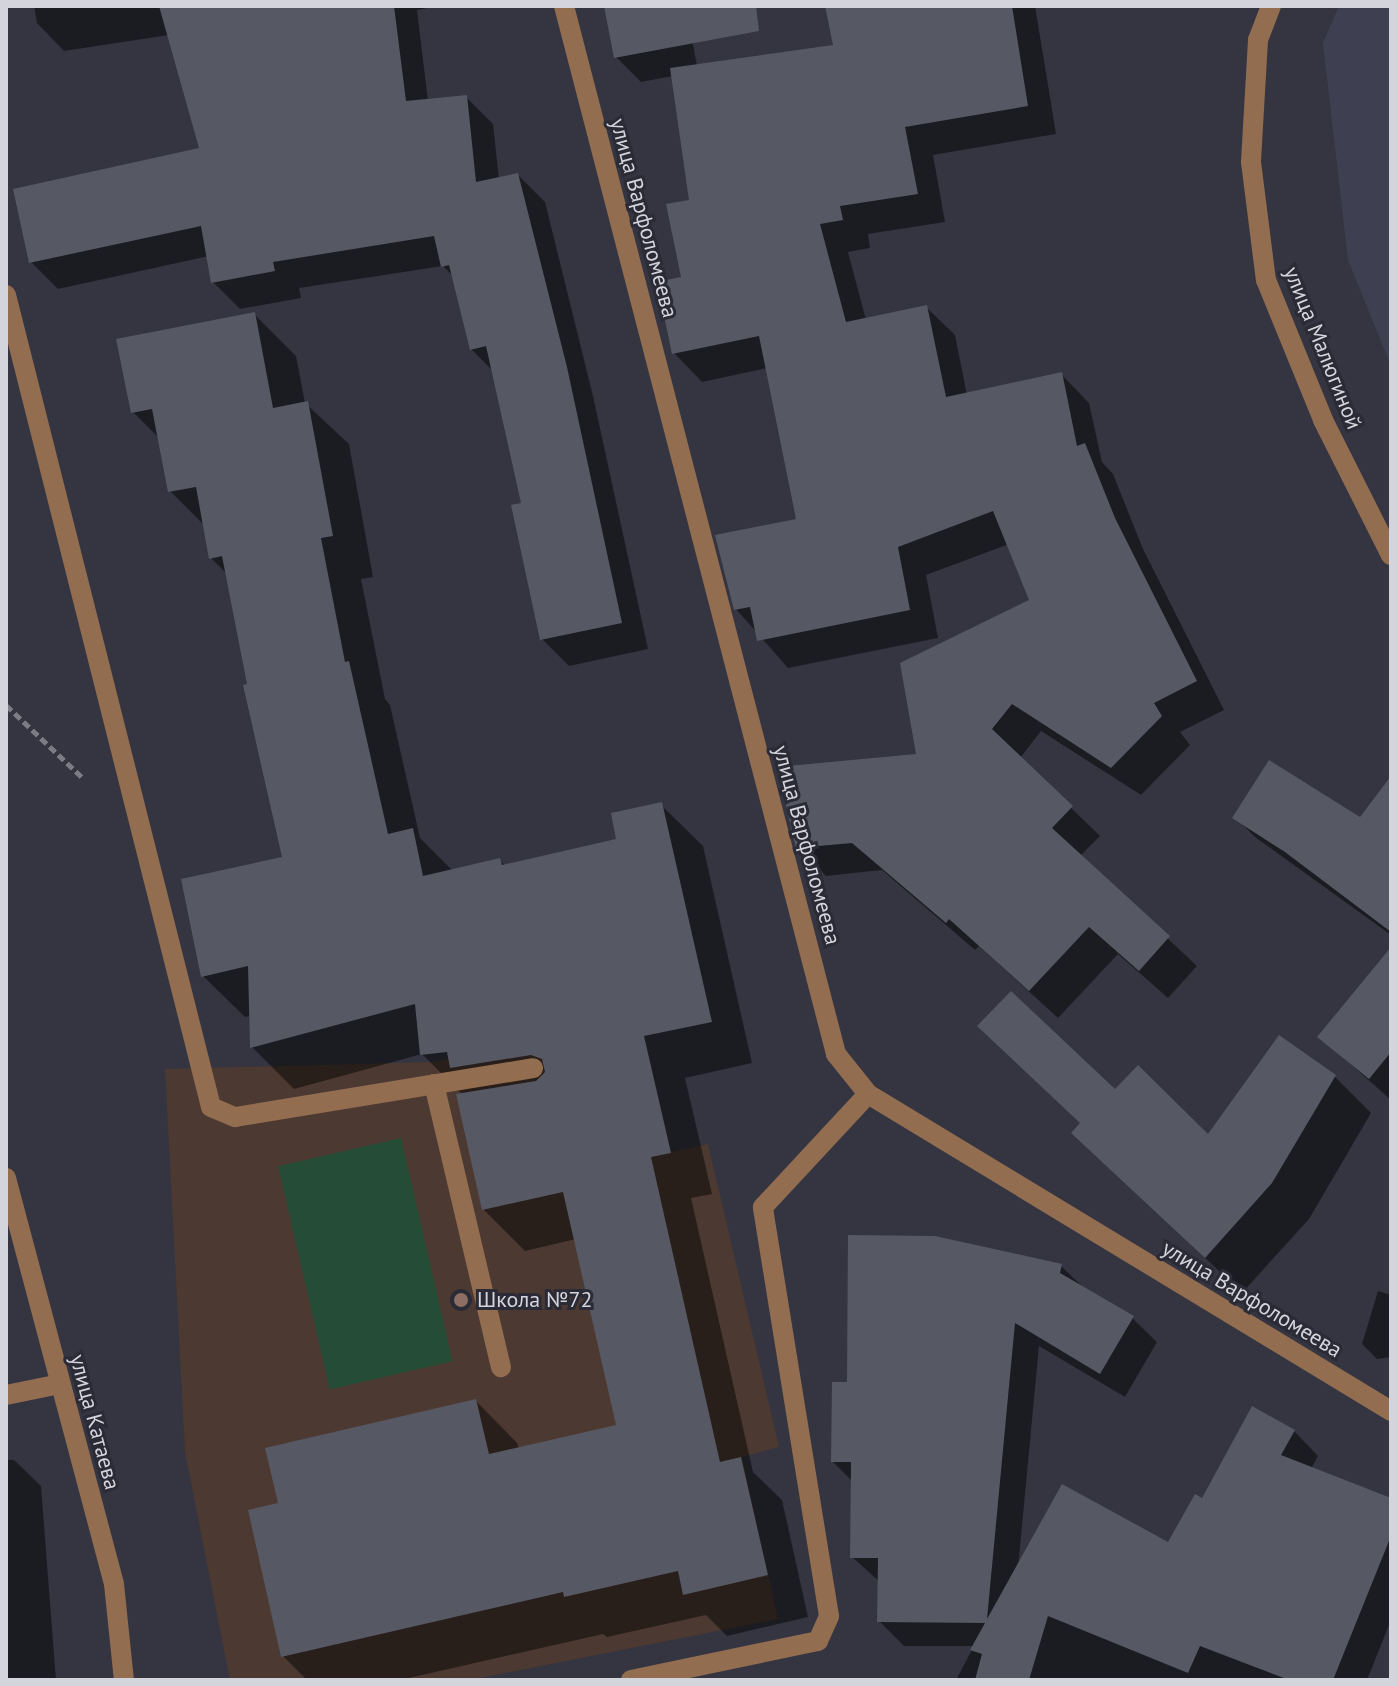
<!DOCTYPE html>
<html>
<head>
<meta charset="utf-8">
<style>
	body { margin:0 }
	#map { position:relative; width:1397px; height:1686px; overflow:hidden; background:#343541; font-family:"PT Sans",sans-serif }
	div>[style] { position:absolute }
	.built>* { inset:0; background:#3e4051 }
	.education>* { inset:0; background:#4c3932 }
	.green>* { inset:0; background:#254c36; transform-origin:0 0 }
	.shadow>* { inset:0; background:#0007 }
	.building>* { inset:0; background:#565864 }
	.path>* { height:5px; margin-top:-2.5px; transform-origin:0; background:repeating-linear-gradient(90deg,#7b7c86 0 8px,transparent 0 12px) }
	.minor>* { height:20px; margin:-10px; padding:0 10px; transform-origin:10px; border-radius:10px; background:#926d50 }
	.dots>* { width:22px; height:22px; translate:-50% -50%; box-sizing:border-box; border:4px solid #2a2b36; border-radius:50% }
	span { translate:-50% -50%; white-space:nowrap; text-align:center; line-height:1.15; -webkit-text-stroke:6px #2a2b36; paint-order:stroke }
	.street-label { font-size:22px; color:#d4d5dc }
	.poi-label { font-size:22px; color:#d4d5dc }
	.left { translate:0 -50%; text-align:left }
	.frame { position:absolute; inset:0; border:8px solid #d4d5dc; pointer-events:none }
</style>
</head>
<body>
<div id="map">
	<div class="built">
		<div style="clip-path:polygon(1339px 6px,1391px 6px,1391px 366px,1348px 260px,1323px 43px)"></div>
	</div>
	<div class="education">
		<div style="clip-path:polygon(555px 1039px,561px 1061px,646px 1043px,671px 1152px,708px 1144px,779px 1447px,742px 1457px,778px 1619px,470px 1680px,230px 1680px,185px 1452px,165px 1069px,432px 1062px)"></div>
	</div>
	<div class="green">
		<div style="left:401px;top:1138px;width:229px;height:126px;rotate:77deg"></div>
	</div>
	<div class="shadow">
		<div style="clip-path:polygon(34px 6px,437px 6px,417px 10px,428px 101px,466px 97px,493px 124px,499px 179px,518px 175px,545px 202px,593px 396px,648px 649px,569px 666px,542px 639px,523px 504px,494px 372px,471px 349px,454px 277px,443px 266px,299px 288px,301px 298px,240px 309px,213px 282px,209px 256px,58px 289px,31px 262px,201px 150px,169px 35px,64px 51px,37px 23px)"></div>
		<div style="clip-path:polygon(606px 6px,686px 6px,697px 66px,835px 46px,827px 6px,1035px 6px,1056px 134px,933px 155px,945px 222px,868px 234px,870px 248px,848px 252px,866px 320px,926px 307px,955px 335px,967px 395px,1061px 374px,1089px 403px,1102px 462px,1113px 474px,1143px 549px,1224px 710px,1180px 732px,1190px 745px,1141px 795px,1041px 731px,1020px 758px,1100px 836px,1080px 856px,1197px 966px,1168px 998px,1118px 954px,1058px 1018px,979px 946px,975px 950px,882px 870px,826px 876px,798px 847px,918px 755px,1032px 601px,1009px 544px,926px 575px,938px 638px,788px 668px,736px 609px,798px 521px,767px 368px,702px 382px,674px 353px,691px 201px,673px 76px,641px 82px,616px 57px)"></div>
		<div style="clip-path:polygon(254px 314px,296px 356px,305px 403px,349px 444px,373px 577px,361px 579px,385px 699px,390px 705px,420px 838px,453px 871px,500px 860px,506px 867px,619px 841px,661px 805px,703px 846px,752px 1063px,685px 1078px,712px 1194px,691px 1198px,753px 1472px,782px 1500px,808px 1617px,727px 1636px,706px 1615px,607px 1637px,603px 1634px,400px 1680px,307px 1680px,283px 1656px,280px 1505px,476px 1401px,517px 1443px,519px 1449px,618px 1426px,576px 1239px,525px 1251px,483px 1209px,463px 1095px,422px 1054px,294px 1089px,252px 1047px,251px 1016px,245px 1017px,203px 976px,284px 858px,227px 574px,211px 558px,205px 526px,170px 491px,160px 439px,133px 412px)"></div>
		<div style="clip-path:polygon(1235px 817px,1391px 820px,1391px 935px,1255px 837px)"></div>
		<div style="clip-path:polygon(1391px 988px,1391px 1100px,1320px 1037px)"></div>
		<div style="clip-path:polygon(1334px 1076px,1371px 1113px,1309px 1219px,1242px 1293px,1074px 1133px,1115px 1091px,1208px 1137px)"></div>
		<div style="clip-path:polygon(1061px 1266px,1086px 1290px,1132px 1318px,1157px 1342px,1125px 1397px,1039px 1346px,1018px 1568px,1169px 1544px,1203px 1500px,1294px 1431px,1318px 1456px,1311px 1469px,1391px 1500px,1391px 1620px,1367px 1680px,956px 1680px,974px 1646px,904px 1646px,879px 1621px,880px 1582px,852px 1557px,852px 1481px,833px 1462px,849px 1384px)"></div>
		<div style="clip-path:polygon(1378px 1291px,1391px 1295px,1391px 1357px,1377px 1359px,1362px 1344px)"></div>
		<div style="clip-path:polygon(6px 1460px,14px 1460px,41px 1486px,56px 1680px,6px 1680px)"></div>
	</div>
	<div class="building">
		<div style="clip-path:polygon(159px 6px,394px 6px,406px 101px,467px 95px,476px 182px,518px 173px,567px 367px,622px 623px,540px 640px,511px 505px,521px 503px,486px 346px,470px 350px,449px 265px,441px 267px,434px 236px,273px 262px,275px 271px,211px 283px,201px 226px,29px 263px,13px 189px,199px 148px)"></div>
		<div style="clip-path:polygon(604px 6px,756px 6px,759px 31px,614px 58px)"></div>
		<div style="clip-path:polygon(825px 6px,1012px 6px,1028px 106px,905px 127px,918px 194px,840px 206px,843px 220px,820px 224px,846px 322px,927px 305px,946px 397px,1062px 372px,1077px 446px,1085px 443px,1115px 518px,1197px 681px,1154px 703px,1162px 716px,1111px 768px,1012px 704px,992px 729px,1073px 806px,1052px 828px,1170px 936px,1139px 971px,1089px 927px,1029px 991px,949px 919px,946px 923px,852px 843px,796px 848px,777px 767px,916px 754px,900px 663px,1029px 600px,993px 511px,898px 547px,910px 610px,757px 641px,750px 607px,734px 610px,715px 535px,796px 519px,759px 336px,672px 354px,657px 282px,681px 277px,666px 204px,689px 200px,670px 68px,833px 45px)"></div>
		<div style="clip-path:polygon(255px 312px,273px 408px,308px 401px,333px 536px,321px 538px,345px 662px,349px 661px,388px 834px,413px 828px,423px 876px,500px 858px,502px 865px,616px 839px,611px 813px,662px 802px,712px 1022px,644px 1036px,671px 1153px,651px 1157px,720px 1462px,741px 1457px,768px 1575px,683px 1595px,678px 1571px,564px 1597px,563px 1592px,281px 1657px,248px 1510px,278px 1503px,265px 1448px,476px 1399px,489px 1454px,616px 1425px,563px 1192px,482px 1210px,456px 1094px,536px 1081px,545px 1072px,542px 1059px,531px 1055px,450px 1068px,447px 1052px,420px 1055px,415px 1004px,250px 1048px,248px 966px,201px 977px,181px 879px,282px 857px,243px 685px,247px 684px,222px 556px,209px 559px,196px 487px,168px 492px,152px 409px,131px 413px,116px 339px)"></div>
		<div style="clip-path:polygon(1269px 760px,1360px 817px,1391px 776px,1391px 932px,1285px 852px,1232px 818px)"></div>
		<div style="clip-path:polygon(1391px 947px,1391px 1052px,1369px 1079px,1317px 1037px)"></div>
		<div style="clip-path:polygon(1011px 991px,1115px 1089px,1138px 1065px,1208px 1134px,1279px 1035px,1336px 1075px,1272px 1183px,1205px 1258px,1071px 1133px,1080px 1123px,977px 1026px)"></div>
		<div style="clip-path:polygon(848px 1235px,935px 1236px,1062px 1264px,1060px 1273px,1134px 1316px,1100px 1374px,1015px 1323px,987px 1619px,1062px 1484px,1168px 1542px,1195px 1494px,1202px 1498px,1252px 1406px,1295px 1430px,1281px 1455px,1391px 1498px,1391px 1536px,1333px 1680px,1289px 1680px,1200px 1646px,1188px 1673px,1048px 1616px,1029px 1680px,975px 1680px,982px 1654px,970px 1650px,985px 1623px,877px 1622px,878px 1558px,850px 1558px,851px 1462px,831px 1462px,832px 1382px,847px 1382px)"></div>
	</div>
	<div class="path">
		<div style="left:6px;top:705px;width:105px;rotate:43.5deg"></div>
	</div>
	<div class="minor">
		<div style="left:564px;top:6px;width:1083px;rotate:75.45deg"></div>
		<div style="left:836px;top:1054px;width:51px;rotate:51.3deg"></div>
		<div style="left:868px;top:1094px;width:612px;rotate:31.22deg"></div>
		<div style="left:1271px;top:6px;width:36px;rotate:111deg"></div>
		<div style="left:1258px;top:40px;width:122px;rotate:93.3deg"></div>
		<div style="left:1251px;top:162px;width:119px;rotate:82.8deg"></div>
		<div style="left:1266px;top:280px;width:151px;rotate:67.8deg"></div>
		<div style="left:1323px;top:420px;width:151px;rotate:63.3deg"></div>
		<div style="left:6px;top:295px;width:837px;rotate:75.83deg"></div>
		<div style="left:211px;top:1107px;width:26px;rotate:23deg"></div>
		<div style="left:235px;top:1117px;width:302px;rotate:-9.3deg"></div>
		<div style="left:434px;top:1084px;width:291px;rotate:76.7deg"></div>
		<div style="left:6px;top:1178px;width:420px;rotate:75.1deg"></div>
		<div style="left:114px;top:1584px;width:97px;rotate:84.1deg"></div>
		<div style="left:6px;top:1395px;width:55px;rotate:-11.5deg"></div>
		<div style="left:631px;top:1680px;width:191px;rotate:-11.8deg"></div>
		<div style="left:818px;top:1641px;width:27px;rotate:-66deg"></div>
		<div style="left:829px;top:1616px;width:414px;rotate:-99.2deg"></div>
		<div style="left:763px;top:1207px;width:154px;rotate:-47.1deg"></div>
	</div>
	<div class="dots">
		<div style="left:461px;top:1300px;background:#8d6e63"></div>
	</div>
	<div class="street-label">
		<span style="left:644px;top:218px;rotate:75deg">улица Варфоломеева</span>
		<span style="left:1323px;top:348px;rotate:68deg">улица Малюгиной</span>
		<span style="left:807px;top:845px;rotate:75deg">улица Варфоломеева</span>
		<span style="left:1252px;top:1299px;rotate:31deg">улица Варфоломеева</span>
		<span style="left:95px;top:1422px;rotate:75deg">улица Катаева</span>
	</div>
	<div class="poi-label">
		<span class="left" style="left:477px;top:1300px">Школа №72</span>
	</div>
	<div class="frame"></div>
</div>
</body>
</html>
